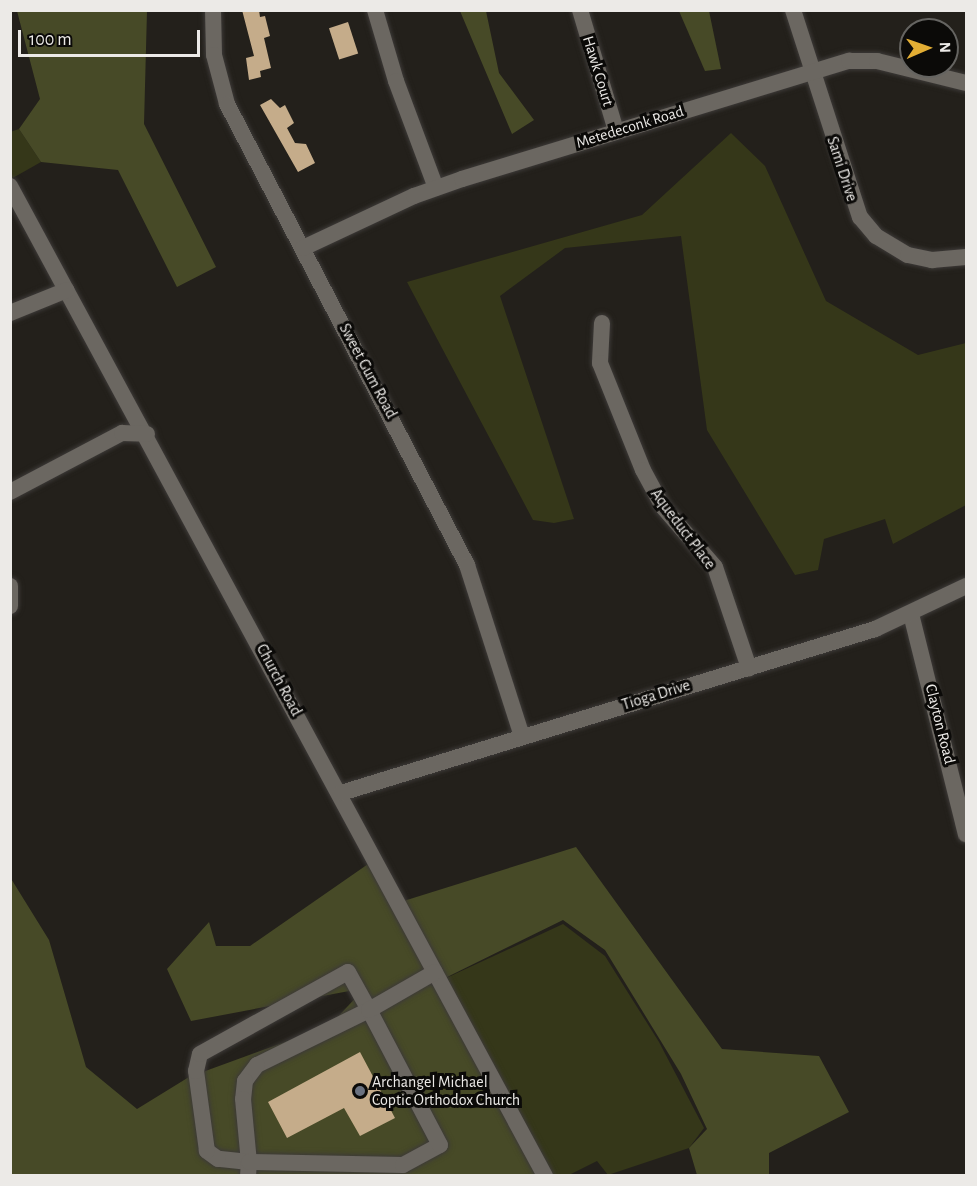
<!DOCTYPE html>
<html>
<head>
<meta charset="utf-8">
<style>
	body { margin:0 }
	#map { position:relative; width:977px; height:1186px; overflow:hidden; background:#23201b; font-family:"Alegreya Sans",sans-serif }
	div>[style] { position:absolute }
	.green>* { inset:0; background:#353719 }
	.forest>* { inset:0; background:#474a27 }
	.building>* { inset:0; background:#c5ac8a; transform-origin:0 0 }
	.roads { filter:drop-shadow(0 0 2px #3d3a38) drop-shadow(0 0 2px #3d3a38) }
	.minor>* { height:16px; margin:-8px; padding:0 8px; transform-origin:8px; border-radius:8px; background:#6b6761 }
	.dots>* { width:16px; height:16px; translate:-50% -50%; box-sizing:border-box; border:3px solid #0b0a08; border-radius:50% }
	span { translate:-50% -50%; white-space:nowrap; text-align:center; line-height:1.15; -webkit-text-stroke:6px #0b0a08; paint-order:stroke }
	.street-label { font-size:16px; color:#eceae7 }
	.poi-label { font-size:16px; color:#eceae7 }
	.left { translate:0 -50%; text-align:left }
	.frame { position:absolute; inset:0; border:12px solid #eceae7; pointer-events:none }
	.north { position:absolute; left:899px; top:18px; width:60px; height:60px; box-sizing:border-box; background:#0b0a08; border:2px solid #656461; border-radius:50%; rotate:88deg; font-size:16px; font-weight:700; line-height:24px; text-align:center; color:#eceae7 }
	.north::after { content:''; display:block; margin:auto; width:21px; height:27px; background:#e3ae34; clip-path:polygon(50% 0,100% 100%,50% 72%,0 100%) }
	.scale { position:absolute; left:18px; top:30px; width:182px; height:27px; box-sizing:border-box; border:3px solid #eceae7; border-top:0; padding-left:8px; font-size:18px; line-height:21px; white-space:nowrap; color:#eceae7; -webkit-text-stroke:4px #0b0a08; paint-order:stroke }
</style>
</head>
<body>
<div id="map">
	<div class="green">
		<div style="clip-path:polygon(19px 129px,41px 162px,11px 179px,10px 132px)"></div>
		<div style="clip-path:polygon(731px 133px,765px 166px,826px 301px,918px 355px,966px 343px,966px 505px,893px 544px,885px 519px,824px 539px,818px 570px,795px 575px,707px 430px,681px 236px,565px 248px,500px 296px,574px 519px,554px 523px,533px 520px,407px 282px,642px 215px)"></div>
		<div style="clip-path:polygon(563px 924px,605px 956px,659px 1042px,704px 1128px,689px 1148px,608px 1175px,597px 1161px,569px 1175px,551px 1175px,444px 979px)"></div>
	</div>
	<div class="forest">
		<div style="clip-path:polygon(17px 11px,147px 11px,144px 124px,216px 267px,177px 287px,118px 170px,41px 162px,19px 129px,40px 99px)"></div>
		<div style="clip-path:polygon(460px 11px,486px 11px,499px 73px,534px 120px,512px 134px)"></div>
		<div style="clip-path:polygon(679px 11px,709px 11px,721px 69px,705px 71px)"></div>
		<div style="clip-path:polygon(576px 847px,722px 1049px,819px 1056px,849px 1112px,769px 1153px,769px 1175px,697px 1175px,689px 1148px,707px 1129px,681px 1074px,605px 950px,563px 920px,435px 983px,541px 1175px,11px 1175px,10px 877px,49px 940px,86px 1067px,137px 1109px,189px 1077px,329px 1026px,365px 988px,191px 1021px,167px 969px,209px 922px,216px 946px,250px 946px,371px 862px,394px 904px)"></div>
	</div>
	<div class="building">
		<div style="clip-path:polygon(242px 10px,259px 10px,260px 17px,265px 16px,270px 36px,264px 38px,271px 68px,260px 71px,261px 77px,249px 80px,246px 58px,254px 56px)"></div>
		<div style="left:348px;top:22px;width:33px;height:20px;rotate:72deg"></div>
		<div style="clip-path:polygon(271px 99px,280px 108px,285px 105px,294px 123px,287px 128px,295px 143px,306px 144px,315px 163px,298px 172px,260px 105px)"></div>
		<div style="clip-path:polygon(360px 1052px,395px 1118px,360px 1136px,344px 1108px,287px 1138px,268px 1102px)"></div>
	</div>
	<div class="roads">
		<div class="minor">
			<div style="left:213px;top:10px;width:45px;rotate:88.7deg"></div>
			<div style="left:214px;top:55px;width:51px;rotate:75.1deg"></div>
			<div style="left:227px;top:104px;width:520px;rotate:62.5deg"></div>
			<div style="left:467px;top:565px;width:180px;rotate:72.2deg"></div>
			<div style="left:375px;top:10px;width:74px;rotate:73.5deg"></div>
			<div style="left:396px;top:81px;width:114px;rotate:69.5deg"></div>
			<div style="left:580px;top:10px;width:126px;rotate:73.4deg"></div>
			<div style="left:793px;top:10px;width:218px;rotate:72.1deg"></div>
			<div style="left:860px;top:217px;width:25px;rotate:50deg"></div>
			<div style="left:876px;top:236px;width:37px;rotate:31deg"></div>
			<div style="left:908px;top:255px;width:25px;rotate:12deg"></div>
			<div style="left:932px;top:260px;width:34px;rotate:-5deg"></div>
			<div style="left:10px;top:186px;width:1125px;rotate:61.61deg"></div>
			<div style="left:303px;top:248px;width:123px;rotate:-25.1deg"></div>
			<div style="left:414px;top:196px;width:51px;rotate:-19.5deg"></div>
			<div style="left:462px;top:179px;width:405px;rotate:-17deg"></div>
			<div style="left:849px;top:61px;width:28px"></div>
			<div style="left:877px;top:61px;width:92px;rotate:13.9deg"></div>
			<div style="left:10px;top:313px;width:61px;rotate:-22deg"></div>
			<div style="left:602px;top:323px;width:40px;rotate:92.9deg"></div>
			<div style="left:600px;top:363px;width:115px;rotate:68.1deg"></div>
			<div style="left:643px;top:470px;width:42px;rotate:61.6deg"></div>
			<div style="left:663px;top:507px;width:79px;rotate:49.1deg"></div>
			<div style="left:715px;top:567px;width:107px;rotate:71.4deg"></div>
			<div style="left:10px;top:492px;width:127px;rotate:-27.8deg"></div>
			<div style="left:122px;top:433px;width:25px;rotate:2deg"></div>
			<div style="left:10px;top:586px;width:20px;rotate:90deg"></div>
			<div style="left:911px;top:614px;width:227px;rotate:76deg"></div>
			<div style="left:341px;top:793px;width:559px;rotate:-17.07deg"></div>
			<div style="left:875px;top:629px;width:101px;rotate:-25.3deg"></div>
			<div style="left:348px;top:972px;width:43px;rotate:61.1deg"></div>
			<div style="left:369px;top:1010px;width:125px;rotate:153.8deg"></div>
			<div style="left:257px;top:1065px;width:20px;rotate:127deg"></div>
			<div style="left:245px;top:1081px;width:18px;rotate:96deg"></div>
			<div style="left:243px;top:1099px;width:63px;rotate:84.6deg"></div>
			<div style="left:249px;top:1162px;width:31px;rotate:-174deg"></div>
			<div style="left:218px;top:1159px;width:14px;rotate:-144deg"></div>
			<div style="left:207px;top:1151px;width:81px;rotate:-97.8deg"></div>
			<div style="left:196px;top:1071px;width:17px;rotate:-77deg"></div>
			<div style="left:200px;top:1054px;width:169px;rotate:-29deg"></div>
			<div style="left:248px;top:1176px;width:14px;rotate:-86deg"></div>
			<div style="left:249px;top:1162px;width:154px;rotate:1.1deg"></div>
			<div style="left:403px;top:1165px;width:42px;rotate:-28.4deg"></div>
			<div style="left:440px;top:1145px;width:153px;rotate:-117.7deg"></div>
			<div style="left:369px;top:1010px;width:76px;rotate:-29.9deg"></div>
		</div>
	</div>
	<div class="dots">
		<div style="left:360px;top:1091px;background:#6b7280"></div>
	</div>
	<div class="street-label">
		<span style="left:598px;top:71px;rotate:73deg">Hawk Court</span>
		<span style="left:630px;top:127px;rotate:-17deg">Metedeconk Road</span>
		<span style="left:842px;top:169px;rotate:72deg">Sami Drive</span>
		<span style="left:368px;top:371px;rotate:62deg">Sweet Gum Road</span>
		<span style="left:683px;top:529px;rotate:53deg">Aqueduct Place</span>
		<span style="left:279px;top:680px;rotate:62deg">Church Road</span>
		<span style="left:656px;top:695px;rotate:-17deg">Tioga Drive</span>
		<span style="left:940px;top:724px;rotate:76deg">Clayton Road</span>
	</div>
	<div class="poi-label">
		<span class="left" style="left:372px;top:1091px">Archangel Michael<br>Coptic Orthodox Church</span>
	</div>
	<div class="frame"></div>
	<div class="north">N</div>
	<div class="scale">100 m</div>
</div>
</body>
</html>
